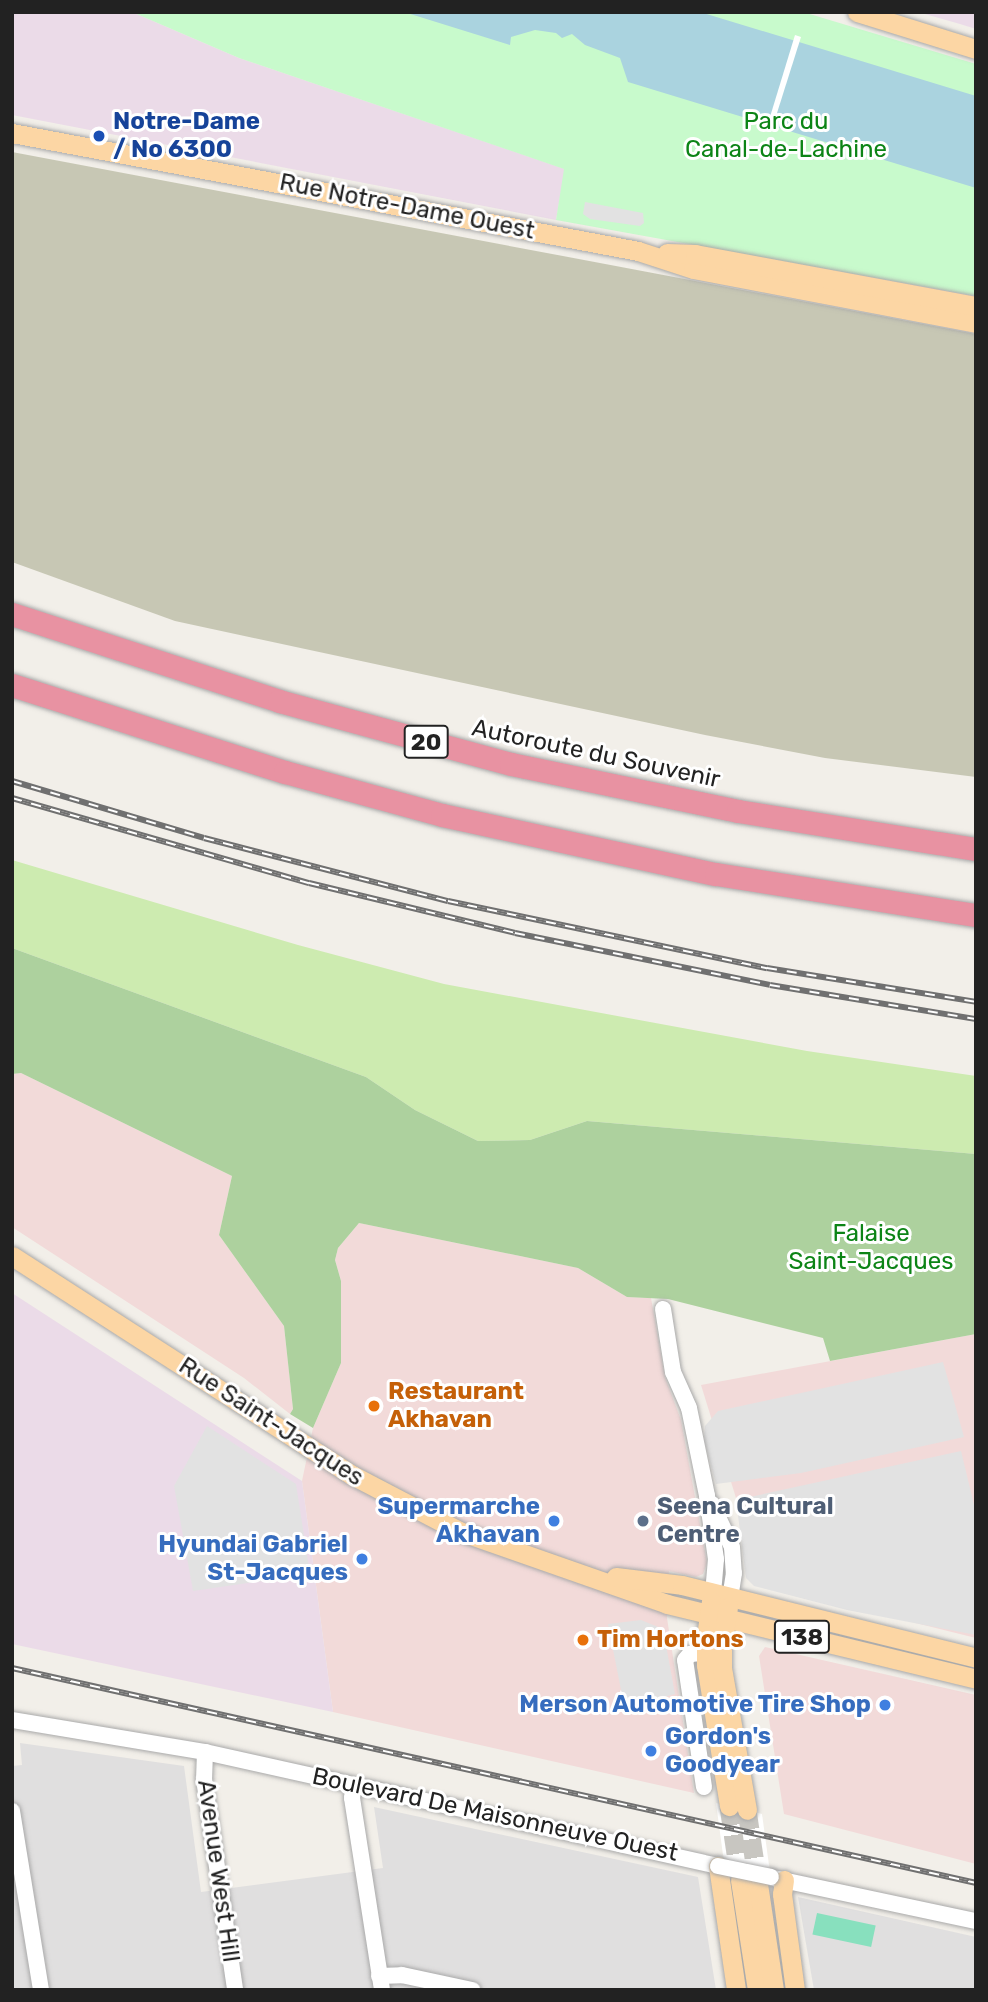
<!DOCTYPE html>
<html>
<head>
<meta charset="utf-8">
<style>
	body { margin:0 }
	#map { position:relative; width:988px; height:2002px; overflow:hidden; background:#f2efe9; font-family:Rubik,sans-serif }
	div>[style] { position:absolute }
	.residential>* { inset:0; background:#e0dfdf }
	.commercial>* { inset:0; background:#f2dad9 }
	.industrial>* { inset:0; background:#ebdbe8 }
	.construction>* { inset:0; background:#c7c7b4 }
	.grass>* { inset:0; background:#cdebb0 }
	.forest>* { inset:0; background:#add19e }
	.park>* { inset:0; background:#c8facc }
	.pitch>* { inset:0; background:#88e0be; transform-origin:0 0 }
	.parking>* { inset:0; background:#e2e2e2 }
	.water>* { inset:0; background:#aad3df }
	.pier>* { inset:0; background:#fff }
	.major-tunnel>* { height:19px; margin-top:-9.5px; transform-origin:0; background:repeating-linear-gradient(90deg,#c8c6c1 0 19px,transparent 0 29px) }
	.roads { filter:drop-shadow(0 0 2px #a9a9a9) drop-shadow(0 0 2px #a9a9a9) }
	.minor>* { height:16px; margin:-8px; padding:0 8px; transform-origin:8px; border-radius:8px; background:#fff }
	.major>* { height:19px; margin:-9.5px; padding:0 9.5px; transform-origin:9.5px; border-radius:9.5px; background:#fcd6a4 }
	.highway>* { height:23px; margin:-11.5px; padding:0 11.5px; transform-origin:11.5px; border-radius:11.5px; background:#e892a2 }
	.rail>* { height:6px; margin-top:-3px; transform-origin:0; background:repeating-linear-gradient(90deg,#fff 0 10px,#707070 0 20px); box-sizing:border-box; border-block:2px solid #707070 }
	.bridges { filter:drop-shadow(0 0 2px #a9a9a9) drop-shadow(0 0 2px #a9a9a9) }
	.minor-bridge>* { height:16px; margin:-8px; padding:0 8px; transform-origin:8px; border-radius:8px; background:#fff }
	.dots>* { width:19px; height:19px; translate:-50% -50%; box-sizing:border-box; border:4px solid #fff; border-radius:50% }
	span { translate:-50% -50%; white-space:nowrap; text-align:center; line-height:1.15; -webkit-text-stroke:6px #fff; paint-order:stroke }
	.shield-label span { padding:2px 5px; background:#fff; border:2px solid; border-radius:5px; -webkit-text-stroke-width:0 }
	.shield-label { font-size:23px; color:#222; font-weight:700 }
	.transit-label { font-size:24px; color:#164399; font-weight:700 }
	.left { translate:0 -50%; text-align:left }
	.park-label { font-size:24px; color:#0c8416 }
	.street-label { font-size:24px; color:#222 }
	.food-label { font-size:24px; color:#c56008; font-weight:700 }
	.shop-label { font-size:24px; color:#366cbe; font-weight:700 }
	.right { translate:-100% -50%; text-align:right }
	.service-label { font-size:24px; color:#4e5e75; font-weight:700 }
	.frame { position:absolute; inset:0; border:14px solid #222; pointer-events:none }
</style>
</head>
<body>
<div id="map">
	<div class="residential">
		<div style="clip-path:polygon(20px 1743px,184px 1766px,201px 1892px,383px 1868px,374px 1807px,698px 1877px,716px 1990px,12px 1990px,12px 1766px,22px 1765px)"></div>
		<div style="clip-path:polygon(798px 1897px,976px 1937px,976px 1990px,814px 1990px)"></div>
	</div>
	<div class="commercial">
		<div style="clip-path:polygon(21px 1073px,232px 1176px,219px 1235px,284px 1326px,293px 1409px,290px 1414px,244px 1378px,12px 1227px,12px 1074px)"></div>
		<div style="clip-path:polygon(359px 1223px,578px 1268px,627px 1297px,651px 1298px,665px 1377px,681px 1420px,707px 1563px,703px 1574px,696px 1577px,669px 1571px,667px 1618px,694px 1793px,333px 1712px,302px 1481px,313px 1428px,341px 1363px,341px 1281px,335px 1260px,338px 1248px)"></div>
		<div style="clip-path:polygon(976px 1334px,976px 1638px,763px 1585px,701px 1385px)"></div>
		<div style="clip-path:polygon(765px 1647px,976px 1695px,976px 1864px,784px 1814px,759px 1656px)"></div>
	</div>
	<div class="industrial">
		<div style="clip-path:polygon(12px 12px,132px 12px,239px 58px,565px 169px,556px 220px,12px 115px)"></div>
		<div style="clip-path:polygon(918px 12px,976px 12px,976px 29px,960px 24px)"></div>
		<div style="clip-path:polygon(12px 1293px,302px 1481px,333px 1712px,12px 1644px)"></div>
	</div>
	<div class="construction">
		<div style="clip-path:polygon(12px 152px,976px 334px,976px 777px,825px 758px,705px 735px,175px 621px,12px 562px)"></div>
	</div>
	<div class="grass">
		<div style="clip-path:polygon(12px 860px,298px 945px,444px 984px,807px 1051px,976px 1076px,976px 1154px,587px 1121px,530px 1140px,478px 1141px,415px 1110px,366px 1077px,12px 948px)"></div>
	</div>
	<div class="forest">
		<div style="clip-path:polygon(12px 948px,366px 1077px,415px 1110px,478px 1141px,530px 1140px,587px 1121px,976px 1154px,976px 1334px,830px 1361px,823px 1338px,668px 1299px,627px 1297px,578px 1268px,359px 1223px,338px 1248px,335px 1260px,341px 1281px,341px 1363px,313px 1428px,290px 1414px,293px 1409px,284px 1326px,219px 1235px,232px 1176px,21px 1073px,12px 1074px)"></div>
	</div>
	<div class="park">
		<div style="clip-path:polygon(132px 12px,803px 12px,976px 64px,976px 296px,556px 220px,564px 169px,239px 58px)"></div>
	</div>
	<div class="pitch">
		<div style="left:817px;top:1913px;width:60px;height:22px;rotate:12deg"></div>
	</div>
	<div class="parking">
		<div style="clip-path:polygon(585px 202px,643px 213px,644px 223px,640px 226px,590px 219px,583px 214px)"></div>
		<div style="clip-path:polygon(943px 1362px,964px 1437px,801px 1473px,716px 1484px,704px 1440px,705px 1426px,718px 1411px)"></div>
		<div style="clip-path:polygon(207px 1426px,296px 1484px,310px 1574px,193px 1591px,174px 1486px)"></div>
		<div style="clip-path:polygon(961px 1451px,976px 1513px,976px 1635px,847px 1610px,754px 1586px,746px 1578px,736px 1500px)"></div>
		<div style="clip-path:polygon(641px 1620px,663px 1629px,675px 1694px,646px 1702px,623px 1700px,608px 1624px)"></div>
	</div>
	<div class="water">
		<div style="clip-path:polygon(404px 12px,700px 12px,976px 96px,976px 188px,628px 82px,620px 58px,585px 45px,572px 34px,562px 38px,556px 33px,535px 30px,511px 37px,510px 45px)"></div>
	</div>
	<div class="pier">
		<div style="clip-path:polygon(795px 35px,801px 37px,771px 132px,766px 130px)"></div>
		<div style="clip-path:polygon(716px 1803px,762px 1814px,772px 1887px,726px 1877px)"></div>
	</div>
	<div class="major-tunnel">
		<div style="left:729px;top:1806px;width:75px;rotate:81.5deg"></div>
		<div style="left:747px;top:1810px;width:75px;rotate:81.5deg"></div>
	</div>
	<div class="roads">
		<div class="minor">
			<div style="left:663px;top:1309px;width:64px;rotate:81deg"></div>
			<div style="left:673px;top:1372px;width:39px;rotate:66deg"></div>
			<div style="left:689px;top:1408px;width:90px;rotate:78.4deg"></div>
			<div style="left:707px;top:1496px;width:64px;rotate:81.9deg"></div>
			<div style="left:716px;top:1559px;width:34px;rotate:95deg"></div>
			<div style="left:712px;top:1504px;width:47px;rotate:65.1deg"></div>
			<div style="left:732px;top:1547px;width:26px;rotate:86deg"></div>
			<div style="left:734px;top:1573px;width:24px;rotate:99deg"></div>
			<div style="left:12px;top:1720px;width:196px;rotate:9.4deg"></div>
			<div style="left:205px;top:1752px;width:526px;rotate:12.53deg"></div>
			<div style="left:205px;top:1752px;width:27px;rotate:92deg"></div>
			<div style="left:204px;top:1779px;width:213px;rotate:81.6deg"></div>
			<div style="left:354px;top:1785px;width:13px;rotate:99deg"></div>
			<div style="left:352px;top:1798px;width:194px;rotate:81.1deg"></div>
			<div style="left:704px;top:1787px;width:128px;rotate:-98.5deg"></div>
			<div style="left:685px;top:1660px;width:8px;rotate:-50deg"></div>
			<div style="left:690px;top:1654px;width:16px;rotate:-4deg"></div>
			<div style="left:12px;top:1811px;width:181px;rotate:80.8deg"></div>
			<div style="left:773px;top:1878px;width:208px;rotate:12deg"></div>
			<div style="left:379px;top:1976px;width:23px;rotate:-2deg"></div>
			<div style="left:402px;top:1975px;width:72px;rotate:12.1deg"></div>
		</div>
		<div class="major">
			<div style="left:857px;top:12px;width:125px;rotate:17.3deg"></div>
			<div style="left:12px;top:133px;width:637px;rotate:10.67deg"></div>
			<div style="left:638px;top:251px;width:58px;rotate:18.1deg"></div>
			<div style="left:693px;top:269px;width:288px;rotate:10.8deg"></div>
			<div style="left:667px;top:253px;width:28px;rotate:2deg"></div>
			<div style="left:695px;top:254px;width:286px;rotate:10.5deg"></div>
			<div style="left:12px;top:1256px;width:404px;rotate:32.8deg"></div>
			<div style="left:352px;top:1475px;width:121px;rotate:27.6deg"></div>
			<div style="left:459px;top:1531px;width:220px;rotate:19.3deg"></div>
			<div style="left:667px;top:1604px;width:318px;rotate:13.6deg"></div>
			<div style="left:616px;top:1577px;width:66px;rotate:6.9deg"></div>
			<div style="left:682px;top:1585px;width:303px;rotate:13.9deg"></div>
			<div style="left:711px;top:1601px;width:34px;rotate:98deg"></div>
			<div style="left:706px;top:1635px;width:30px;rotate:90deg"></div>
			<div style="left:706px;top:1665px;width:143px;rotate:80.7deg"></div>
			<div style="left:728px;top:1607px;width:39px;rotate:99deg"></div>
			<div style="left:722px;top:1646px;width:22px;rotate:90deg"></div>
			<div style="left:722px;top:1668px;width:144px;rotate:80deg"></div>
			<div style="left:718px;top:1866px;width:125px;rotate:81.7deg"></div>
			<div style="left:740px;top:1880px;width:111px;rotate:81.2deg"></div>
			<div style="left:784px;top:1880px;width:14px;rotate:98deg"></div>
			<div style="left:782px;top:1894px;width:97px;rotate:82.3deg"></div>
			<div style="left:758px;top:1884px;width:107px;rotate:81.4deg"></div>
		</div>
		<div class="highway">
			<div style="left:12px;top:614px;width:281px;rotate:18deg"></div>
			<div style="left:279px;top:701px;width:240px;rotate:15.2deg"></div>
			<div style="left:511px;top:764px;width:232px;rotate:11.7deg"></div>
			<div style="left:738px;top:811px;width:241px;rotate:9.1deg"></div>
			<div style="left:12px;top:685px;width:287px;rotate:17.7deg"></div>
			<div style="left:285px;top:772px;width:163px;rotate:15.3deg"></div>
			<div style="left:442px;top:815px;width:280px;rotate:12.2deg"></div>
			<div style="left:716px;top:874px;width:263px;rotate:9deg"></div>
		</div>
	</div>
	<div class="rail">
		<div style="left:12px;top:781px;width:200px;rotate:16.5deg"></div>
		<div style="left:204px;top:838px;width:252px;rotate:14.5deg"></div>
		<div style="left:448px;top:901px;width:326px;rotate:11.9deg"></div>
		<div style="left:767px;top:968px;width:212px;rotate:9.2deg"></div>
		<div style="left:12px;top:798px;width:309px;rotate:16deg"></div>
		<div style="left:309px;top:883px;width:212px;rotate:13.6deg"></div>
		<div style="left:515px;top:933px;width:260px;rotate:11.5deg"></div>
		<div style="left:770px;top:985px;width:209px;rotate:9.4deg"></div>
		<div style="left:12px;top:1668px;width:988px;rotate:12.57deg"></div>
	</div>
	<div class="bridges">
		<div class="minor-bridge">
			<div style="left:718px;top:1866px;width:54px;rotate:11.7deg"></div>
		</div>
	</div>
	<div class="dots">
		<div style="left:99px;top:136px;background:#1a4fb4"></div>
		<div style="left:374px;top:1406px;background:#e8710a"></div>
		<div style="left:554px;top:1521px;background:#3f7fe0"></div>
		<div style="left:643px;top:1521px;background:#5c6f8a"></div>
		<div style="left:362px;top:1559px;background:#3f7fe0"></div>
		<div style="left:583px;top:1640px;background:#e8710a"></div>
		<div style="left:885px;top:1705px;background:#3f7fe0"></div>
		<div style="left:651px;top:1751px;background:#3f7fe0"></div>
	</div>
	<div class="shield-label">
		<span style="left:426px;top:742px">20</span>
		<span style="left:802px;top:1637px">138</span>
	</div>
	<div class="transit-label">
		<span class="left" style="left:113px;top:136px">Notre-Dame<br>/ No 6300</span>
	</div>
	<div class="park-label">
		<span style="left:786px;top:136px">Parc du<br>Canal-de-Lachine</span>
		<span style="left:871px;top:1248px">Falaise<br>Saint-Jacques</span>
	</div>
	<div class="street-label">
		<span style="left:407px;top:207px;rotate:11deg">Rue Notre-Dame Ouest</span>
		<span style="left:596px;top:754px;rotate:12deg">Autoroute du Souvenir</span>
		<span style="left:271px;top:1422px;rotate:33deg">Rue Saint-Jacques</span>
		<span style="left:495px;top:1815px;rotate:12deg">Boulevard De Maisonneuve Ouest</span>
		<span style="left:218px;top:1871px;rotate:82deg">Avenue West Hill</span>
	</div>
	<div class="food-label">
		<span class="left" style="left:388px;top:1406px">Restaurant<br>Akhavan</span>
		<span class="left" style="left:597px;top:1640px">Tim Hortons</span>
	</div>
	<div class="shop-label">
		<span class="right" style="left:540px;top:1521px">Supermarche<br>Akhavan</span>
		<span class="right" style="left:348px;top:1559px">Hyundai Gabriel<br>St-Jacques</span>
		<span class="right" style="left:871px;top:1705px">Merson Automotive Tire Shop</span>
		<span class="left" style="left:665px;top:1751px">Gordon's<br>Goodyear</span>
	</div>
	<div class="service-label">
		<span class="left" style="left:657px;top:1521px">Seena Cultural<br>Centre</span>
	</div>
	<div class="frame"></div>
</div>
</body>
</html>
